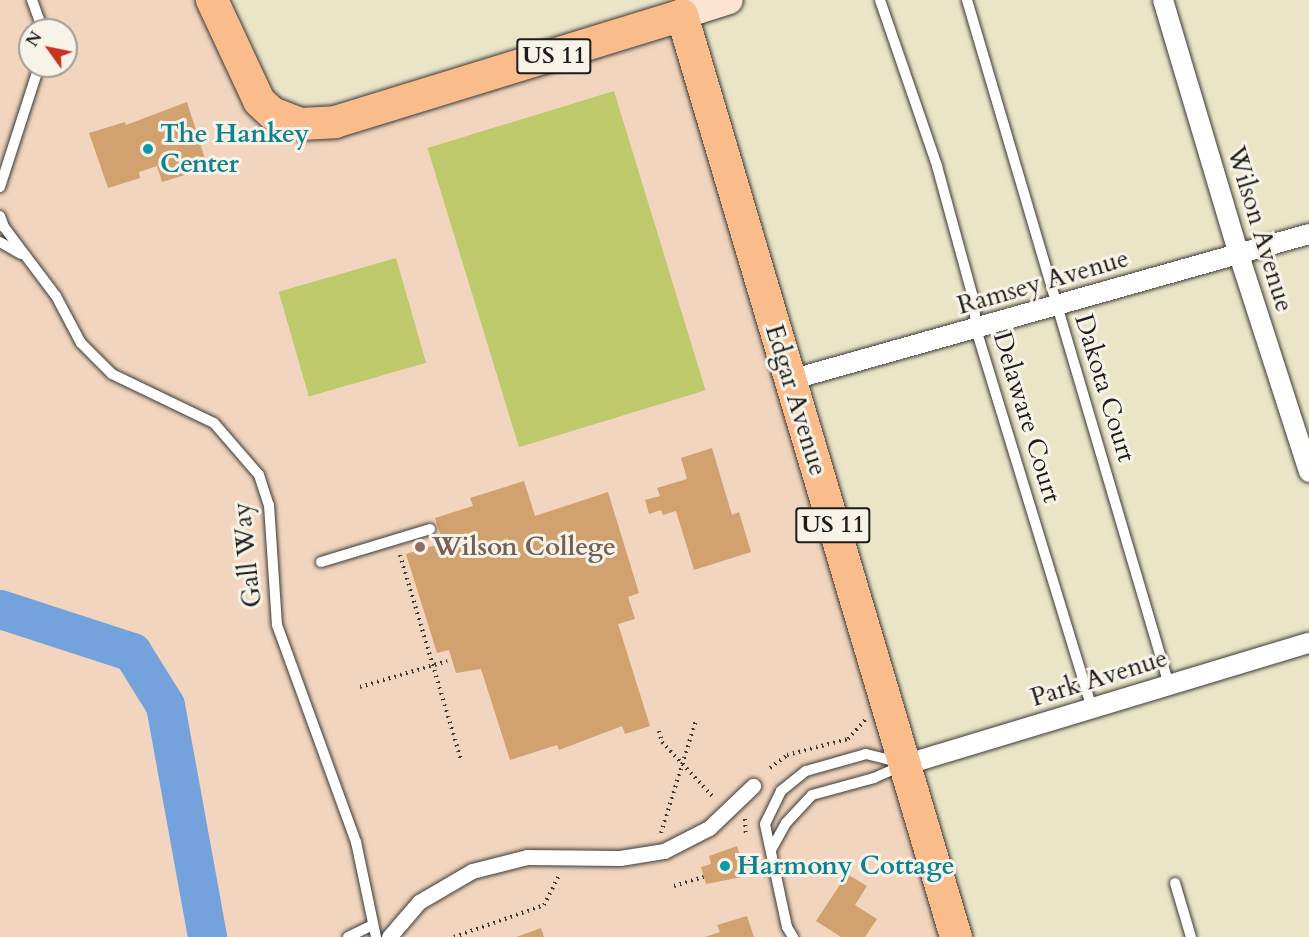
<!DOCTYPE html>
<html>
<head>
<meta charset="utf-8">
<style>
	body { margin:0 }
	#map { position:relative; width:1309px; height:937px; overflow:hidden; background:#ebe5c8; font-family:Cardo,serif }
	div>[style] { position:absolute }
	.built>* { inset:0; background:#f2d5be }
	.green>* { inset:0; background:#bdc96b; transform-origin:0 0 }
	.river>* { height:39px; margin:-19.5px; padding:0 19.5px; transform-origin:19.5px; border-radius:19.5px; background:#73a2dc }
	.building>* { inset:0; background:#d1a170 }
	.path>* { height:4px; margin-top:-2px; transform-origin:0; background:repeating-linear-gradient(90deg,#3b3a36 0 1.5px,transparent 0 6px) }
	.roads { filter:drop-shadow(0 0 2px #3b3a36) drop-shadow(0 0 2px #3b3a36) }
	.service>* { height:10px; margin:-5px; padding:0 5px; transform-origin:5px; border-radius:5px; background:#fff }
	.pedestrian>* { height:15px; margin:-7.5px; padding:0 7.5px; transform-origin:7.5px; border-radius:7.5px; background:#fff }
	.minor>* { height:20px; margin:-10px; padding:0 10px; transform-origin:10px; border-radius:10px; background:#fff }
	.secondary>* { height:28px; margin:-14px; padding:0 14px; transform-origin:14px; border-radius:14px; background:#fde4d1 }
	.primary>* { height:32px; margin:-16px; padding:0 16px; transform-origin:16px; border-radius:16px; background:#fabc8b }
	.dots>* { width:16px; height:16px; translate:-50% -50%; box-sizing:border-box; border:3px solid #f7f3e8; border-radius:50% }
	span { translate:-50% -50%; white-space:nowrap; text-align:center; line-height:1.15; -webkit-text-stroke:6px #f7f3e8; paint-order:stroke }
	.shield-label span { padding:2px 4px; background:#f7f3e8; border:2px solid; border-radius:4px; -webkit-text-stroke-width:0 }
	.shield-label { font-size:24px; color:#1c1c1c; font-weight:700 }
	.culture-label { font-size:26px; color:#0d838f; font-weight:700 }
	.left { translate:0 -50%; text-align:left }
	.street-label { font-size:26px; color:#1c1c1c }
	.education-label { font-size:26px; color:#785e54; font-weight:700 }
	.north { position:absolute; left:18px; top:18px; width:60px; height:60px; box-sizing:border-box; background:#f7f3e8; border:2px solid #9f9d96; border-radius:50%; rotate:303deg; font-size:16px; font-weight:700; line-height:24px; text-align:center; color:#1c1c1c }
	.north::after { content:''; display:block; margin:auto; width:21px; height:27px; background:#c8321e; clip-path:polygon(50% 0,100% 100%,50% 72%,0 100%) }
</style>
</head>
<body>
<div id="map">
	<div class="built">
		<div style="clip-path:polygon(evenodd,0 0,212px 0,286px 120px,682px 15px,956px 937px,0 937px,0 0,30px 30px,66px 30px,66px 66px,30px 66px,30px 30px)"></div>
	</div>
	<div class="green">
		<div style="left:614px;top:91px;width:313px;height:195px;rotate:73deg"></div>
		<div style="left:396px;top:258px;width:109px;height:122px;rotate:74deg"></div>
	</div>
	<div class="river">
		<div style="left:0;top:609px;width:139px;rotate:18deg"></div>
		<div style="left:132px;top:652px;width:62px;rotate:58.1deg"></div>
		<div style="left:165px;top:705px;width:236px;rotate:79.7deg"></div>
	</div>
	<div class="building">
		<div style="clip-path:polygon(187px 102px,208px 168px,162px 182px,157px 166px,139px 172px,140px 178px,108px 188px,89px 133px,125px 122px,126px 125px)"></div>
		<div style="clip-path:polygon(712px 448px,732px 515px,739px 512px,751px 552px,694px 570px,676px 511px,663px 515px,661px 510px,649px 514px,645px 500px,660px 496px,657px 488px,687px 479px,681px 458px)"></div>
		<div style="clip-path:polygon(524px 481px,535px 516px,608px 492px,639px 593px,628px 597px,635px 619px,618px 624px,650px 726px,625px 734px,622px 726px,559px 750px,557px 745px,510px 760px,481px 669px,456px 673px,449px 650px,437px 653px,406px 554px,443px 543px,435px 518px,473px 506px,470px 498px)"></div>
		<div style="clip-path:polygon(737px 846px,747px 876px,706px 884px,701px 867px,711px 864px,709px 856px)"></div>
		<div style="clip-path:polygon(847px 874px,867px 886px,855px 905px,877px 919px,865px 937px,841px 937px,816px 921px)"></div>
		<div style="clip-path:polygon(747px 916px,754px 937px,705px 937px,720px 932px,717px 925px)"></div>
		<div style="clip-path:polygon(541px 928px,544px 937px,516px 937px)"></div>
	</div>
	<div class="path">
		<div style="left:400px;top:555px;width:214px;rotate:73.4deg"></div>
		<div style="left:360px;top:687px;width:91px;rotate:-16.6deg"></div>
		<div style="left:659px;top:731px;width:11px;rotate:75deg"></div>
		<div style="left:662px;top:742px;width:76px;rotate:47.1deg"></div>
		<div style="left:770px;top:768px;width:21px;rotate:-37deg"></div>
		<div style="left:787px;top:755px;width:63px;rotate:-14.7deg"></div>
		<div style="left:848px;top:739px;width:27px;rotate:-48deg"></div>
		<div style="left:745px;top:819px;width:17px;rotate:87deg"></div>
		<div style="left:661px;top:833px;width:118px;rotate:-72.8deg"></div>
		<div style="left:743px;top:864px;width:14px;rotate:-17deg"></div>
		<div style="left:674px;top:886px;width:31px;rotate:-17deg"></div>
		<div style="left:454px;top:937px;width:96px;rotate:-19.6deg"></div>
		<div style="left:544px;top:905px;width:34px;rotate:-63deg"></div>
	</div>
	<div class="roads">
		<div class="service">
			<div style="left:32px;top:0;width:32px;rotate:70deg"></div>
			<div style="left:880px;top:0;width:176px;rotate:71deg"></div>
			<div style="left:937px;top:166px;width:140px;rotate:74.7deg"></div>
			<div style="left:974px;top:301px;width:28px;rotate:86deg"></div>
			<div style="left:976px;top:329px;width:396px;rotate:73deg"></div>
			<div style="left:967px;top:0;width:714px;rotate:73.57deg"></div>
			<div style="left:0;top:187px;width:127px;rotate:-72.1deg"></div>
			<div style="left:0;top:216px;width:12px;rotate:70deg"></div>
			<div style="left:4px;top:227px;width:86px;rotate:53deg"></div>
			<div style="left:56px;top:296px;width:53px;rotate:62deg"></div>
			<div style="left:81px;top:343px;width:44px;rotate:45deg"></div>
			<div style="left:112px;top:374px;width:113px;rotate:25.7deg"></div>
			<div style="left:214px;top:423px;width:69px;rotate:49.1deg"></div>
			<div style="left:259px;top:475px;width:32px;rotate:72deg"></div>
			<div style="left:269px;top:505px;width:120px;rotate:86.2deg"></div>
			<div style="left:277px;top:625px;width:231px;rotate:70deg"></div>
			<div style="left:356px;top:842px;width:97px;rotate:78.1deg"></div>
			<div style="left:0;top:242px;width:24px;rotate:30deg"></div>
			<div style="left:321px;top:562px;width:114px;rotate:-16.8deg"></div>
			<div style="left:771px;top:850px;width:31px;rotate:-61deg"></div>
			<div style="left:786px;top:823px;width:38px;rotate:-47deg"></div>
			<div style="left:812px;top:795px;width:64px;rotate:-15.3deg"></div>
			<div style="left:874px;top:778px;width:32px;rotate:-24deg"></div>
			<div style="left:1175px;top:883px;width:56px;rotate:73.5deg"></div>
			<div style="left:348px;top:937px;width:28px;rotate:-26deg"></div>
			<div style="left:793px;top:937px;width:12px;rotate:-121deg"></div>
			<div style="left:787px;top:927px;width:105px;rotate:-102.1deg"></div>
			<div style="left:765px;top:824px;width:37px;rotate:-64deg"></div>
			<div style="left:781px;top:791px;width:32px;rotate:-39deg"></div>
			<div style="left:806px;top:771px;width:62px;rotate:-15.8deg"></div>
			<div style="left:866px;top:754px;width:36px;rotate:14deg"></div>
		</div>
		<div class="pedestrian">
			<div style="left:389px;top:937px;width:46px;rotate:-49.4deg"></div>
			<div style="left:419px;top:902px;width:61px;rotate:-30.3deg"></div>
			<div style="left:472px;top:871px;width:57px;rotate:-14.3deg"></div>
			<div style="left:527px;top:857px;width:93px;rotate:0.6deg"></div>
			<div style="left:620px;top:858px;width:45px;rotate:-9deg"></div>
			<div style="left:664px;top:851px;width:51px;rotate:-27.1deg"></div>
			<div style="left:709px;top:828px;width:61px;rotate:-43.7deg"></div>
		</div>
		<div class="minor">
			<div style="left:1163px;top:0;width:266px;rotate:73.4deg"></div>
			<div style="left:1239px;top:255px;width:228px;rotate:72.1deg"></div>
			<div style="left:790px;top:380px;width:539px;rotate:-15.71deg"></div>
			<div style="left:904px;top:765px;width:423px;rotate:-16.8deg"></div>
		</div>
		<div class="secondary">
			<div style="left:682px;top:15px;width:49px;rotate:-17.7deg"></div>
		</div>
		<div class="primary">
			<div style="left:212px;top:0;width:111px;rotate:65deg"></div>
			<div style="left:259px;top:101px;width:18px;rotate:43deg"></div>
			<div style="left:272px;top:113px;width:31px;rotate:21deg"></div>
			<div style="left:301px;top:124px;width:34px;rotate:-3deg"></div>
			<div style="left:335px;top:122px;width:363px;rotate:-17.1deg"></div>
			<div style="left:682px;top:15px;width:962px;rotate:73.45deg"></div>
		</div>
	</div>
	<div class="dots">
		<div style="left:148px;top:149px;background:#0f9aa8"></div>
		<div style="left:420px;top:547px;background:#8d6e63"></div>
		<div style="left:725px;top:866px;background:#0f9aa8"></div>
	</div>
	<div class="shield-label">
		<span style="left:554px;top:56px">US 11</span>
		<span style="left:833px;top:525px">US 11</span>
	</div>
	<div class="culture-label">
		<span class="left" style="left:160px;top:149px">The Hankey<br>Center</span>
		<span class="left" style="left:737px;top:866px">Harmony Cottage</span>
	</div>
	<div class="street-label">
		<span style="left:1260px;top:229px;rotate:73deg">Wilson Avenue</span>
		<span style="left:1043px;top:282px;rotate:-16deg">Ramsey Avenue</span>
		<span style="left:1105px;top:388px;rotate:73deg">Dakota Court</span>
		<span style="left:796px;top:400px;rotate:73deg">Edgar Avenue</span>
		<span style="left:1027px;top:417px;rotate:73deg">Delaware Court</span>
		<span style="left:247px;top:555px;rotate:-96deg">Gall Way</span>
		<span style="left:1099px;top:678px;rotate:-17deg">Park Avenue</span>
	</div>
	<div class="education-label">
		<span class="left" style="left:432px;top:547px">Wilson College</span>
	</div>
	<div class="north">N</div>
</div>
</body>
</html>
